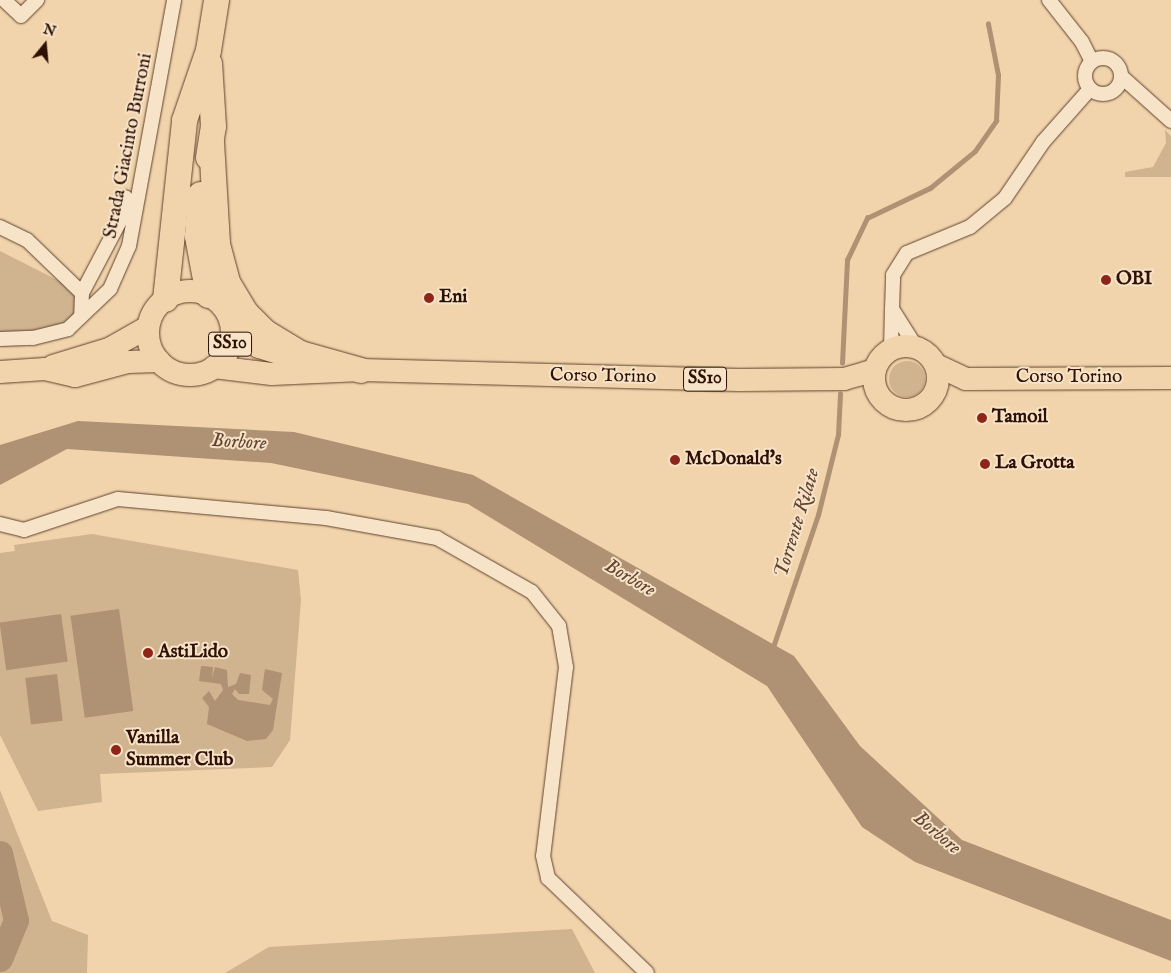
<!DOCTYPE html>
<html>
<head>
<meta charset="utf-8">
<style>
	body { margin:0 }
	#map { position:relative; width:1171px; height:973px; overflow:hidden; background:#f1d4ab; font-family:"IM FELL English",serif }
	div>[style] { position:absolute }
	.green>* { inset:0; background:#d0b38f }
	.round { border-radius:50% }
	.water>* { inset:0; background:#af9173; transform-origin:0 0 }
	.stream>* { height:4.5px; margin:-2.25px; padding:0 2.25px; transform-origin:2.25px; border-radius:2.25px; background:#af9173 }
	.river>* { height:25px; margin:-12.5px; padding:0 12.5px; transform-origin:12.5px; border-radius:12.5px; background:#af9173 }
	.roads { filter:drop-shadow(0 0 1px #5f412e) drop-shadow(0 0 1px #5f412e) }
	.minor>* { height:14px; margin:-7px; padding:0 7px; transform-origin:7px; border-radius:7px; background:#f6e3c8 }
	.minor>.ring { margin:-7px; padding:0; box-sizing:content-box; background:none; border:14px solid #f6e3c8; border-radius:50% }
	.primary>* { height:22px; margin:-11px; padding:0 11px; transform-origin:11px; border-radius:11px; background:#f1d4ab }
	.primary>.ring { margin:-11px; padding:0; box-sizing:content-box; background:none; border:22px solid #f1d4ab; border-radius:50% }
	.motorway>* { height:25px; margin:-12.5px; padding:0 12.5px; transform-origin:12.5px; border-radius:12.5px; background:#f1d4ab }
	.dots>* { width:14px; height:14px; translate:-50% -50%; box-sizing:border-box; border:2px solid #f6e3c8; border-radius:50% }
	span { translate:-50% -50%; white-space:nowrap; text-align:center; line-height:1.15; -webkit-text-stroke:4px #f6e3c8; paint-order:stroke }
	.shield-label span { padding:1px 4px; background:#f6e3c8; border:1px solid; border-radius:4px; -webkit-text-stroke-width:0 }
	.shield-label { font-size:18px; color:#2e1005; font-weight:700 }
	.street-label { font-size:19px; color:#2e1005 }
	.poi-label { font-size:19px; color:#2e1005; font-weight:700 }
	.left { translate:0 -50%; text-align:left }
	.water-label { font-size:20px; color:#624431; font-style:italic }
	.north { position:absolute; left:20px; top:20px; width:50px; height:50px; -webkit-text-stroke:4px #f6e3c8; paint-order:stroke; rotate:17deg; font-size:14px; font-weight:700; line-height:20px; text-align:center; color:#2e1005 }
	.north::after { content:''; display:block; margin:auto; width:18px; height:22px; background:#2e1005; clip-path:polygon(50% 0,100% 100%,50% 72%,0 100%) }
</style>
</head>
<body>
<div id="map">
	<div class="green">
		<div style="clip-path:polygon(1165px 130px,1171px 136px,1171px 177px,1125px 177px,1125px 172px,1153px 167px,1166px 143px)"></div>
		<div style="clip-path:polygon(0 251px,73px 288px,81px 316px,68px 329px,0 339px)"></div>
		<div class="round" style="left:889px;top:361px;width:36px;height:36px"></div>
		<div style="clip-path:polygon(92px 534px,298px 570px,301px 600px,290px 740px,272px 767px,100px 774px,102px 802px,38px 811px,0 735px,0 553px,15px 551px,14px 545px)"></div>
		<div style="clip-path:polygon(0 790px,52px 921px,88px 935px,87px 973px,0 973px)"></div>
		<div style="clip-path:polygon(572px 929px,595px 973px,225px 973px,269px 947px)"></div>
	</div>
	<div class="water">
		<div style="clip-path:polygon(78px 421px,294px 432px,473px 475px,794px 656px,860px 746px,962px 840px,1171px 920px,1171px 961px,915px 862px,862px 827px,767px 686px,468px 504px,271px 463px,67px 449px,0 485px,0 445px)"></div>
		<div style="left:119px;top:609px;width:103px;height:49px;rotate:82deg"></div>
		<div style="left:61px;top:614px;width:48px;height:62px;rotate:82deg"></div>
		<div style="clip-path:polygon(201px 666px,213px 667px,212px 678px,215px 667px,227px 670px,228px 687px,236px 684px,240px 673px,251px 675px,249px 694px,239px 694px,235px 689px,232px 694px,238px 700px,270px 705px,273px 699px,262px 690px,265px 669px,282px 673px,273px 730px,266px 739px,247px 741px,207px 724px,209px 707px,202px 698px,209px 691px,215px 701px,223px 690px,221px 684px,199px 681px)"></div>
		<div style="left:57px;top:674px;width:47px;height:32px;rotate:83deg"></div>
	</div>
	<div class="stream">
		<div style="left:842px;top:363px;width:103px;rotate:-87.2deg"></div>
		<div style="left:847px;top:260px;width:47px;rotate:-64.5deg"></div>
		<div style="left:867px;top:218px;width:70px;rotate:-25.5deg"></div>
		<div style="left:930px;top:188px;width:58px;rotate:-39.4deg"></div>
		<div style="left:975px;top:151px;width:37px;rotate:-55deg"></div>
		<div style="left:996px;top:121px;width:46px;rotate:-87.5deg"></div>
		<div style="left:998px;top:75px;width:52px;rotate:-101.1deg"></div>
		<div style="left:772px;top:650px;width:143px;rotate:-71.2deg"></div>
		<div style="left:818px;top:515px;width:82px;rotate:-76deg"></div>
		<div style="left:838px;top:435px;width:41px;rotate:-87.2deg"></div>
	</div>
	<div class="river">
		<div style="left:0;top:853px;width:69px;rotate:76.6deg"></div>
		<div style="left:16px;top:920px;width:42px;rotate:112.3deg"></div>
	</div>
	<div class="roads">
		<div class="minor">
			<div style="left:4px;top:0;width:23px;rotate:43deg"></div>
			<div style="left:21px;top:16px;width:23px;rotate:-45deg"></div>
			<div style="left:1049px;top:0;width:53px;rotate:51.8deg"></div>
			<div style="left:1082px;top:42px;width:22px;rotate:63deg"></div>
			<div class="ring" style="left:1085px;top:58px;width:22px;height:22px"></div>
			<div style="left:1122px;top:77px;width:66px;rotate:41.9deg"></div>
			<div style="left:0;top:227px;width:30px;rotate:26deg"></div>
			<div style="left:27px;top:240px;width:76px;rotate:43.9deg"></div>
			<div style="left:82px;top:293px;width:23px;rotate:92deg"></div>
			<div style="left:82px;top:293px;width:86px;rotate:-62.2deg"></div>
			<div style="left:122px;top:217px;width:20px;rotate:-79deg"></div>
			<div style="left:892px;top:309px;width:34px;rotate:-88deg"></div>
			<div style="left:893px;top:275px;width:26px;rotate:-58deg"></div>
			<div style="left:907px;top:253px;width:68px;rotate:-22.4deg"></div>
			<div style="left:970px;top:227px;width:45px;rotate:-39.6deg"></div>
			<div style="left:1005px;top:198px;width:68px;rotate:-55.8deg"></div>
			<div style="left:1043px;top:142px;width:71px;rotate:-48.4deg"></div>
			<div style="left:0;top:339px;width:33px;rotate:-2deg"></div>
			<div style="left:33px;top:338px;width:36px;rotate:-14deg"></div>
			<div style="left:68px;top:329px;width:58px;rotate:-43.6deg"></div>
			<div style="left:110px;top:289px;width:47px;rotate:-66.2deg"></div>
			<div style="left:129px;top:246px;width:250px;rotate:-79.6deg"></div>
			<div style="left:891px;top:349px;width:40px;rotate:-88.6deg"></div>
			<div style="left:892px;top:309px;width:45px;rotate:57.7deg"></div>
			<div style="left:0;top:524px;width:25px;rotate:14deg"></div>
			<div style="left:24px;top:530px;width:99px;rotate:-18.3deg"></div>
			<div style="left:118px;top:499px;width:209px;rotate:5.2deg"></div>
			<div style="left:326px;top:518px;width:113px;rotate:10.2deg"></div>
			<div style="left:437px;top:538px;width:109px;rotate:29.6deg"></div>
			<div style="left:532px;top:592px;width:43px;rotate:51.5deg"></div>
			<div style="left:559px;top:626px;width:42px;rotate:80.3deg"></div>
			<div style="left:566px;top:667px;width:190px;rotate:96.9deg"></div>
			<div style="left:543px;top:856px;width:23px;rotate:77deg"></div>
			<div style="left:548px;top:878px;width:137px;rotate:43.8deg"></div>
		</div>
		<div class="primary">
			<div class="ring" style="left:148px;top:291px;width:62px;height:62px"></div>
			<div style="left:232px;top:330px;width:32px;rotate:32deg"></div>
			<div style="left:259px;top:347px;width:44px;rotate:17.2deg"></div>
			<div class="ring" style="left:874px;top:346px;width:42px;height:42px"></div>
			<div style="left:936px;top:365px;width:33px;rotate:25deg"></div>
			<div style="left:966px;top:379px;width:205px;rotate:-0.3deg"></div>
			<div style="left:53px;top:366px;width:59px;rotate:-16.9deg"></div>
			<div style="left:109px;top:349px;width:45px;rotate:-29.4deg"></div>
			<div style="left:214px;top:367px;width:58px;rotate:6.9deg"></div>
			<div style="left:272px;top:374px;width:89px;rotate:-2.6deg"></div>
			<div style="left:361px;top:370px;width:378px;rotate:1.5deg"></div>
			<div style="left:739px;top:380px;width:105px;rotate:-0.5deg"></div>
			<div style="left:844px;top:379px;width:32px;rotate:-16deg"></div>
			<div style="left:0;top:372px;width:45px;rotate:-3.8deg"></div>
			<div style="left:45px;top:369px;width:31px;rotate:13deg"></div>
			<div style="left:75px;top:376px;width:55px;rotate:-14.8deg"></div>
			<div style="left:128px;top:362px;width:31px;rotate:-2deg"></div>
		</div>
		<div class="motorway">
			<div style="left:211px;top:142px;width:102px;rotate:86.6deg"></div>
			<div style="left:217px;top:244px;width:39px;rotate:75deg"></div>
			<div style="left:227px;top:282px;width:35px;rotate:59deg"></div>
			<div style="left:245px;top:312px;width:28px;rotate:45deg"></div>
			<div style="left:265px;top:332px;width:41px;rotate:31deg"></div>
			<div style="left:300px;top:353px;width:63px;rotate:15.6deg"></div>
			<div style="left:208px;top:157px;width:31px;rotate:-81deg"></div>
			<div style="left:213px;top:126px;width:63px;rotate:-93.6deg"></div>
			<div style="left:200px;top:194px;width:42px;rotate:94.1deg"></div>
			<div style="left:197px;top:236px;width:60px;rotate:79.4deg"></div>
			<div style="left:165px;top:299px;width:180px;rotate:-83.9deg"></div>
			<div style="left:184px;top:120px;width:74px;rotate:-71.1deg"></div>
			<div style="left:208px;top:50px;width:51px;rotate:-80.9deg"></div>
		</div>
	</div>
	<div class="dots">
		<div style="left:1106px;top:280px;background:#8f2418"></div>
		<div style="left:429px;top:298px;background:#8f2418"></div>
		<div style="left:982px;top:418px;background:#8f2418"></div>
		<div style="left:675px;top:460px;background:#8f2418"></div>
		<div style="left:985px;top:464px;background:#8f2418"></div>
		<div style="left:148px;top:653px;background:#8f2418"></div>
		<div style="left:116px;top:750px;background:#8f2418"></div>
	</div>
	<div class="shield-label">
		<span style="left:230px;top:344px">SS10</span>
		<span style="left:705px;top:379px">SS10</span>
	</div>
	<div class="street-label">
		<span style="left:129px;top:146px;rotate:-79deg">Strada Giacinto Burroni</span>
		<span style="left:603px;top:377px;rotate:1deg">Corso Torino</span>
		<span style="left:1069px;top:378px">Corso Torino</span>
	</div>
	<div class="poi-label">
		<span class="left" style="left:1116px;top:280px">OBI</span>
		<span class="left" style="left:439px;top:298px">Eni</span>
		<span class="left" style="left:992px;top:418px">Tamoil</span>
		<span class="left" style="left:685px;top:460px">McDonald's</span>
		<span class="left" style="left:995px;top:464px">La Grotta</span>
		<span class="left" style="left:158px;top:653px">AstiLido</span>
		<span class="left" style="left:126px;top:750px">Vanilla<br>Summer Club</span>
	</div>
	<div class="water-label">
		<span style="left:239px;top:442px;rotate:3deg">Borbore</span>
		<span style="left:797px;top:523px;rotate:-73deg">Torrente Rilate</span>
		<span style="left:630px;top:578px;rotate:30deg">Borbore</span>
		<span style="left:937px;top:833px;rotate:40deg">Borbore</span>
	</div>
	<div class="north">N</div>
</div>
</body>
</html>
